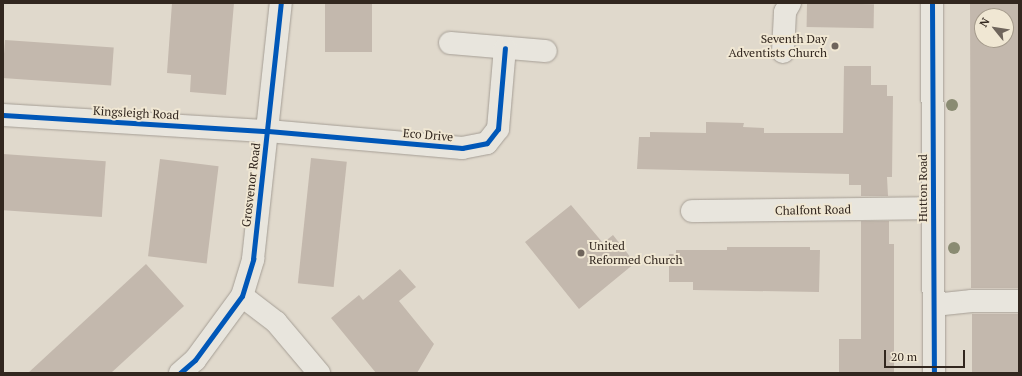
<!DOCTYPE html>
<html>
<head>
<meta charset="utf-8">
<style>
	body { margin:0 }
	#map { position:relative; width:1022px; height:376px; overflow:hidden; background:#e0d9cc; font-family:"PT Serif",serif }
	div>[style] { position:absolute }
	.building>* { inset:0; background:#c3b8ad; transform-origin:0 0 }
	.roads { filter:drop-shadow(0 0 1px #a59e95) drop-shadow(0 0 1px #a59e95) }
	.minor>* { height:22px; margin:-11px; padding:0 11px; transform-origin:11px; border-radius:11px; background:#e8e5dd }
	.cycleway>* { height:5px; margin:-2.5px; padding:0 2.5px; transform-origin:2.5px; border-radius:2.5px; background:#0057b8 }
	.trees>* { width:12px; height:12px; margin:-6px; border-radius:50%; background:#8a8b72 }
	.dots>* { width:11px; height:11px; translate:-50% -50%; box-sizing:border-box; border:2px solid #f0e7d3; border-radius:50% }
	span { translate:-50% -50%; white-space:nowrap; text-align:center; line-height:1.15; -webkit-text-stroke:4px #f0e7d3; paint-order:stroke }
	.poi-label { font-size:12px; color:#32271f }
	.right { translate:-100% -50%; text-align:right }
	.left { translate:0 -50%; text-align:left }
	.street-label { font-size:12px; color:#32271f }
	.frame { position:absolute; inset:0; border:4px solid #32271f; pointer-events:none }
	.north { position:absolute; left:974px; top:8px; width:40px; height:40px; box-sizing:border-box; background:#f0e7d3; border:1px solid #a49a8b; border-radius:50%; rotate:300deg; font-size:11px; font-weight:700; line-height:16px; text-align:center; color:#32271f }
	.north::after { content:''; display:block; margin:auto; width:14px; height:18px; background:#6f655c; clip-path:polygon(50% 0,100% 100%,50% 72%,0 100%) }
	.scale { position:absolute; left:884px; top:350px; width:81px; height:18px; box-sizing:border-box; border:2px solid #32271f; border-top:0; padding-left:5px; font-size:12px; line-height:14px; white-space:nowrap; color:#32271f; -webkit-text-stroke:3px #f0e7d3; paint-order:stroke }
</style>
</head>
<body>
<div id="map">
	<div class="building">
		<div style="clip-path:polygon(172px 3px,234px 3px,226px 95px,190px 92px,191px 75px,167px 73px)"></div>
		<div style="left:325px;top:3px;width:47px;height:49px"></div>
		<div style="left:807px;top:3px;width:67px;height:24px;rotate:1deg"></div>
		<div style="clip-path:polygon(evenodd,970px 3px,1019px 3px,1019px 288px,971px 288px,970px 3px,982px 16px,1006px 16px,1006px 40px,982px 40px,982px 16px)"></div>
		<div style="left:5px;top:40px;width:109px;height:38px;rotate:4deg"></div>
		<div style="clip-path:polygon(844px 66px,871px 66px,871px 85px,887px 85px,887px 96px,893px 96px,892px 177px,887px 177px,888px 196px,861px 196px,861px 185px,849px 185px,849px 174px,637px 169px,639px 137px,650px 137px,650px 132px,706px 133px,706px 122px,744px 123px,743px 127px,764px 128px,764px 133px,843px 133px)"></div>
		<div style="left:3px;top:154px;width:103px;height:56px;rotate:4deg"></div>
		<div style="left:311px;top:158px;width:36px;height:126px;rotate:6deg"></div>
		<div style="left:160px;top:159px;width:59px;height:98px;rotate:7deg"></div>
		<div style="clip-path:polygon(571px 205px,603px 243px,613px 235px,635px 263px,579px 309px,525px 242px)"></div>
		<div style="clip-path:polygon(861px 221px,889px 221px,889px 244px,894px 244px,894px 373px,839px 373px,839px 339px,861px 339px)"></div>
		<div style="clip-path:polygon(727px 247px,810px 247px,810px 250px,820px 250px,819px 292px,693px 290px,693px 282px,669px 282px,669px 254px,676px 254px,676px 250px,727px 250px)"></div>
		<div style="clip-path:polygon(146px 264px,184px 306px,111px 373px,28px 373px)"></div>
		<div style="clip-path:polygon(400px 269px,416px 287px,399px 301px,434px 344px,417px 373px,376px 373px,331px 318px,359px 295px,363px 300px)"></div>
		<div style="left:972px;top:314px;width:47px;height:59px"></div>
	</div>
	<div class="roads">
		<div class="minor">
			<div style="left:932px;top:3px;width:370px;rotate:89.7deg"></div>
			<div style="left:450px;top:43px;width:96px;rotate:4.8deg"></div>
			<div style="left:783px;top:52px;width:40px;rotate:-87.1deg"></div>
			<div style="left:785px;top:12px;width:10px;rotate:-61deg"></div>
			<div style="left:3px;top:115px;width:265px;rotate:3.5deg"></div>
			<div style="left:268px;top:131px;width:195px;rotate:5deg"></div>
			<div style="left:462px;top:148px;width:25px;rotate:-11deg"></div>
			<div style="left:487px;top:143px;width:18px;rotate:-52deg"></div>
			<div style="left:498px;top:129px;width:81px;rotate:-85.1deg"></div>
			<div style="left:692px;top:211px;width:241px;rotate:-0.7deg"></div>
			<div style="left:242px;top:296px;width:43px;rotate:37.4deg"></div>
			<div style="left:276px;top:322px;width:67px;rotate:49.9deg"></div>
			<div style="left:934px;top:305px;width:38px;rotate:-6deg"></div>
			<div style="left:972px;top:301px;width:47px"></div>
			<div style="left:180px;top:373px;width:20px;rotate:-41deg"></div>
			<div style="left:195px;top:360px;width:79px;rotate:-53.7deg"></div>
			<div style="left:242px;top:296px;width:39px;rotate:-73deg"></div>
			<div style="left:253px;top:259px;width:258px;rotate:-83.8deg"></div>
		</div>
	</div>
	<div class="cycleway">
		<div style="left:932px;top:3px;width:370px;rotate:89.7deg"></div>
		<div style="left:3px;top:115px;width:265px;rotate:3.5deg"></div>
		<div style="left:268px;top:131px;width:195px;rotate:5deg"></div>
		<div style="left:462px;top:148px;width:25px;rotate:-11deg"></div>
		<div style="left:487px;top:143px;width:18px;rotate:-52deg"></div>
		<div style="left:498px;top:129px;width:81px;rotate:-85.1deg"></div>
		<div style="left:180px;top:373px;width:20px;rotate:-41deg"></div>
		<div style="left:195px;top:360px;width:79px;rotate:-53.7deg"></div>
		<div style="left:242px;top:296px;width:39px;rotate:-73deg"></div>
		<div style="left:253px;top:259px;width:258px;rotate:-83.8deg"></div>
	</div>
	<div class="trees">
		<div style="left:952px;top:105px"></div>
		<div style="left:954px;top:248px"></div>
	</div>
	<div class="dots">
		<div style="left:835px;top:46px;background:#6f655c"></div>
		<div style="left:581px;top:253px;background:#6f655c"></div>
	</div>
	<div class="poi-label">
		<span class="right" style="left:827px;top:46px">Seventh Day<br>Adventists Church</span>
		<span class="left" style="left:589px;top:253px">United<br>Reformed Church</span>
	</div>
	<div class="street-label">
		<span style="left:136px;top:113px;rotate:3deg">Kingsleigh Road</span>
		<span style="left:428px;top:135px;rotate:5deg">Eco Drive</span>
		<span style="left:251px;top:185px;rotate:-83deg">Grosvenor Road</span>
		<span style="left:923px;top:188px;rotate:-90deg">Hutton Road</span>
		<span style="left:813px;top:210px;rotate:-1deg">Chalfont Road</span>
	</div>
	<div class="frame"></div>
	<div class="north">N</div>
	<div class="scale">20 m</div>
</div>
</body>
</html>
